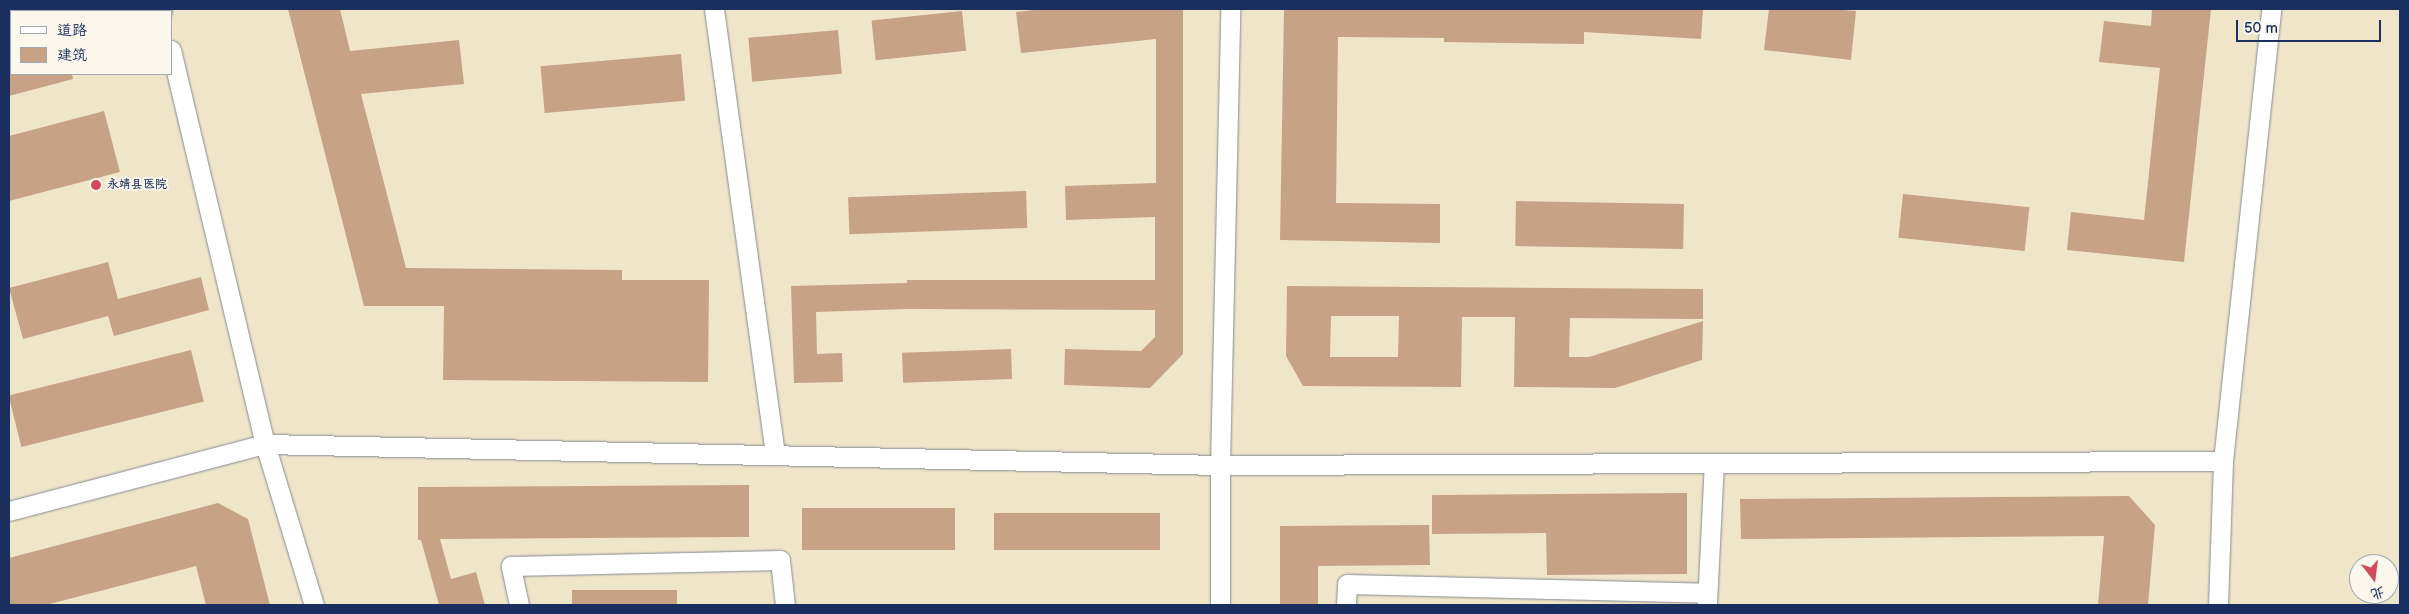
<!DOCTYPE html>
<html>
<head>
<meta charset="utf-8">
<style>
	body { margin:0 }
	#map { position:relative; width:2409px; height:614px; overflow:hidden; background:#efe6c9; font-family:"Balsamiq Sans","LXGW WenKai TC",sans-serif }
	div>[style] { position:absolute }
	.building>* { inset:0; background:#c8a285; transform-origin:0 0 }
	.roads { filter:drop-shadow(0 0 1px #858a94) drop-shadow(0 0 1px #858a94) }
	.minor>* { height:19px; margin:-9.5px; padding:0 9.5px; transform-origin:9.5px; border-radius:9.5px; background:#fff }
	.dots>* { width:14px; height:14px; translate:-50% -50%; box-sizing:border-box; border:2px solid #fbf7ec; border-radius:50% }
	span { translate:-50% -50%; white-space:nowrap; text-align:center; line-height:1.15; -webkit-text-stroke:4px #fbf7ec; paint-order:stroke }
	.poi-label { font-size:12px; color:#1b2f5e; font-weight:700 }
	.left { translate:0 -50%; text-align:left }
	.frame { position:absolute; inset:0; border:10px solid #1b2f5e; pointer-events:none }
	.legend { position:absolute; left:10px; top:10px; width:162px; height:65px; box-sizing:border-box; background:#fbf7ec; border:1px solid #a1a7b3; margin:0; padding:6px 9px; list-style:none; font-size:15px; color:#1b2f5e }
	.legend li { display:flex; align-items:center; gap:10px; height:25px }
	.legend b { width:25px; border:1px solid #a1a7b3 }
	.north { position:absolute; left:2349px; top:554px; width:50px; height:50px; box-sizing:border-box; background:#fbf7ec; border:1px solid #a1a7b3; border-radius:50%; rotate:165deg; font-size:14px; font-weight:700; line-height:20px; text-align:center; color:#1b2f5e }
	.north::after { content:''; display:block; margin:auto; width:18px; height:22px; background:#d1495b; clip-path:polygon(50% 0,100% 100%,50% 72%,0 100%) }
	.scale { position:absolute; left:2236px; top:20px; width:145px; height:22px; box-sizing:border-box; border:2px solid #1b2f5e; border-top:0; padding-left:6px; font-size:15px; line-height:18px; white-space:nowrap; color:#1b2f5e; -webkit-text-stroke:4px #fbf7ec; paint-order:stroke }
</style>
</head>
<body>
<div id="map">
	<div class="building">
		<div style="clip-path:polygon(288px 9px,340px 9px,350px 51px,459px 40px,464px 84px,361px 94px,406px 268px,622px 270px,622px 280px,709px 280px,708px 382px,443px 380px,444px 306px,364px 306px)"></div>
		<div style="clip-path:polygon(1044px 9px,1183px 9px,1183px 354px,1150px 388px,1064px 385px,1065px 349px,1141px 351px,1155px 337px,1155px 310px,907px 309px,816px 312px,817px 354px,842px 353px,843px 382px,794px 383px,791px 286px,907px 283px,907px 280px,1155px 280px,1155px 217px,1066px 220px,1065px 186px,1156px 183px,1156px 39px,1021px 53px,1016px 12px)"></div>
		<div style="clip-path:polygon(1284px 9px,1703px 9px,1701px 39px,1584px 32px,1584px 44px,1444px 42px,1444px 38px,1338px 37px,1336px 203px,1440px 204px,1440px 243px,1280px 240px)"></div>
		<div style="clip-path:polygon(1769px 9px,1830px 9px,1856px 11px,1851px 60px,1764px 50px)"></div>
		<div style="clip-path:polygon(2152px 9px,2211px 9px,2184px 262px,2067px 250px,2071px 212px,2144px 220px,2160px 68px,2099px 62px,2104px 21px,2151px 26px)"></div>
		<div style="left:962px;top:11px;width:40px;height:91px;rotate:84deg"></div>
		<div style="left:838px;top:30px;width:44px;height:90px;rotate:85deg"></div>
		<div style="left:681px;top:54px;width:47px;height:141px;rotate:85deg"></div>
		<div style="clip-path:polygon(9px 74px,72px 74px,73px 79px,9px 96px)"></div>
		<div style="clip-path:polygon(104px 111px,120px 172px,9px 201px,9px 136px)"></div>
		<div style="left:1026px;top:191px;width:37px;height:178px;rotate:88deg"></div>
		<div style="left:1903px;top:194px;width:127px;height:44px;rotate:6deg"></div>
		<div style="left:1516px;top:201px;width:168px;height:45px;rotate:1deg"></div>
		<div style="clip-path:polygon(108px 262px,118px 299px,201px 277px,209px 310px,114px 336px,108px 316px,23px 339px,9px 288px)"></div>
		<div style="clip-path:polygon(evenodd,1287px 286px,1703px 289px,1703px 319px,1570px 318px,1569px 357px,1589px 357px,1703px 321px,1702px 360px,1615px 388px,1514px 387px,1515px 317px,1462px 317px,1461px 387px,1303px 386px,1286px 356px,1287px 286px,1331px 316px,1399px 316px,1398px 357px,1330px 357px,1331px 316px)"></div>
		<div style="left:1011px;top:349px;width:30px;height:109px;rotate:88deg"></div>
		<div style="left:191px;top:350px;width:53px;height:188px;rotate:76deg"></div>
		<div style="clip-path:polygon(749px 485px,749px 537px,440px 539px,451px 579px,476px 572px,485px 605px,439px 605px,421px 540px,418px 540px,418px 487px)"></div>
		<div style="clip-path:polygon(1687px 493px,1687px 574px,1547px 575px,1546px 533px,1432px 534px,1432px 495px)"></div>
		<div style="clip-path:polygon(2129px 496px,2155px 525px,2148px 605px,2098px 605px,2104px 536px,1741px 539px,1740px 499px)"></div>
		<div style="clip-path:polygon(218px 503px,248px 519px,270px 605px,206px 605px,196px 566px,46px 605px,9px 605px,9px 558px)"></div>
		<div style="left:955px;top:508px;width:42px;height:153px;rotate:90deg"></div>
		<div style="left:1160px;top:513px;width:37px;height:166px;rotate:90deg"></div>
		<div style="clip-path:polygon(1429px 525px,1430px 565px,1318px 566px,1318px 605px,1280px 605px,1280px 526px)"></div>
		<div style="left:677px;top:590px;width:15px;height:105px;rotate:90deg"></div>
	</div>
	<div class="roads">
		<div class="minor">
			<div style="left:162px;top:9px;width:2px;rotate:90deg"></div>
			<div style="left:714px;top:9px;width:450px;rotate:82.2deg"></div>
			<div style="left:171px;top:50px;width:405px;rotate:76.6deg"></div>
			<div style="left:265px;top:444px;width:168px;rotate:73.1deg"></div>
			<div style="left:9px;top:511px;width:265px;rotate:-14.7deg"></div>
			<div style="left:265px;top:444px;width:955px;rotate:1.26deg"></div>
			<div style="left:1220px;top:465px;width:1003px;rotate:-0.23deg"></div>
			<div style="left:1707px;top:604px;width:141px;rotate:-87.2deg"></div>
			<div style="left:519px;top:605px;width:40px;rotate:-102deg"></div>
			<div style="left:511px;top:566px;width:269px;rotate:-1.3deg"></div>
			<div style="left:780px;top:560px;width:45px;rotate:83.7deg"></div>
			<div style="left:1220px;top:605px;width:140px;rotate:-90deg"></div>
			<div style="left:1220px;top:465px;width:456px;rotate:-88.7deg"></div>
			<div style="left:1346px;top:605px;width:21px;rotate:-87deg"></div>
			<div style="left:1347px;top:584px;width:360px;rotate:1.4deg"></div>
			<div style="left:2218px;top:605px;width:144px;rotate:-88deg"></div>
			<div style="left:2223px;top:461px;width:455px;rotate:-83.9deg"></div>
		</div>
	</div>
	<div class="dots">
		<div style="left:96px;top:185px;background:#d1495b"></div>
	</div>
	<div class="poi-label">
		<span class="left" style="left:107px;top:185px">永靖县医院</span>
	</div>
	<div class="frame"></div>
	<ul class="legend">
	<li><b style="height:6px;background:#fff"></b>道路</li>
	<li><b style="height:14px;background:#c8a285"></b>建筑</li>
	</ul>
	<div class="north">北</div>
	<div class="scale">50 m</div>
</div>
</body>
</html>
